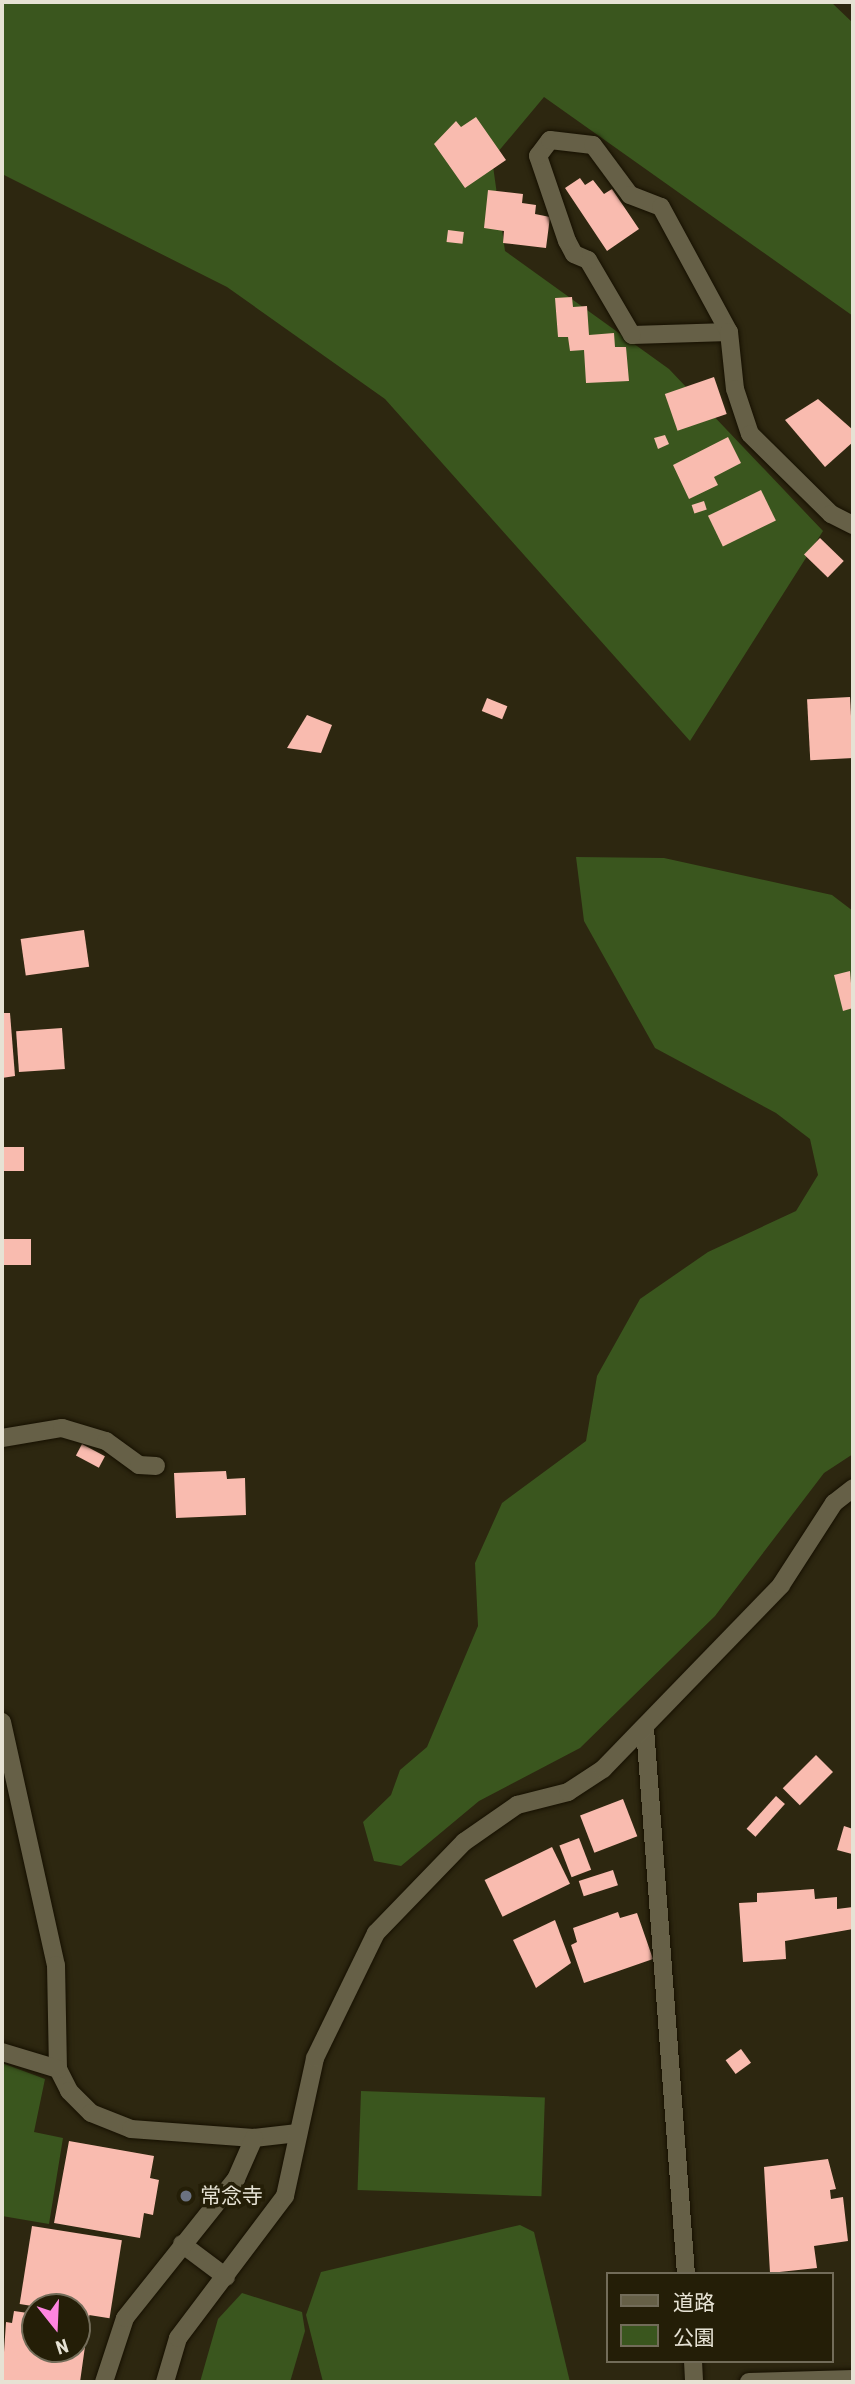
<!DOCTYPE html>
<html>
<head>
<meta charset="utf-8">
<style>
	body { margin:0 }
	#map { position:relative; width:855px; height:2384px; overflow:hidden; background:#2d2710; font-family:"Roboto Condensed","Noto Sans JP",sans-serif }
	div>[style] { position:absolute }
	.green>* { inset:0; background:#3a561e; transform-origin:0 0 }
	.building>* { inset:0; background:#f9bbaf; transform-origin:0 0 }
	.roads { filter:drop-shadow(0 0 2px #161000) drop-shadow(0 0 2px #161000) }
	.minor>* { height:18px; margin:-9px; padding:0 9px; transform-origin:9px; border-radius:9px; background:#666047 }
	.dots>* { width:19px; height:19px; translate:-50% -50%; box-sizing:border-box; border:4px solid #241e07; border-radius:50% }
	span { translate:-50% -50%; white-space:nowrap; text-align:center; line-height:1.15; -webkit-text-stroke:7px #241e07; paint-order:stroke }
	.poi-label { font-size:21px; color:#e6e2d4 }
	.left { translate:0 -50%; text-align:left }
	.frame { position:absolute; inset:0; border:4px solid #e6e2d4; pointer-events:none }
	.legend { position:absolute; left:606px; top:2272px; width:228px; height:91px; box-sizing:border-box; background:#241e07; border:2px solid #726c59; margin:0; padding:9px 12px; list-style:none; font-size:21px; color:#e6e2d4 }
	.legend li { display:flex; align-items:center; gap:14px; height:35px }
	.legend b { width:35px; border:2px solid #726c59 }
	.north { position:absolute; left:21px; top:2293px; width:70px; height:70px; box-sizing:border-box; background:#241e07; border:2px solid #726c59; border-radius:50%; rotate:162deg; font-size:19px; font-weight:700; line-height:28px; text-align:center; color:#e6e2d4 }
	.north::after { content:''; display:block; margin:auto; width:24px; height:32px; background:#fe85e0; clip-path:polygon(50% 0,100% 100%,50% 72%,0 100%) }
</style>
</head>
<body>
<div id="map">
	<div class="green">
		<div style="clip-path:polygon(2px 2px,831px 2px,853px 23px,853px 316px,544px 97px,492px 159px,505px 251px,669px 369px,823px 531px,690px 741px,385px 399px,227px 287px,2px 174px)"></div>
		<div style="clip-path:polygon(576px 857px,664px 858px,832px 895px,853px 911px,853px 1454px,824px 1473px,715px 1616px,580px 1748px,479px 1801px,401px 1866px,374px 1861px,363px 1822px,391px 1795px,400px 1770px,427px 1747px,478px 1626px,475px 1563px,502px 1503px,586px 1441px,597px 1376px,640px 1299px,708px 1252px,796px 1211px,818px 1175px,810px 1139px,776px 1113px,655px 1048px,584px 921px)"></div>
		<div style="clip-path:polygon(2px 2063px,45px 2079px,34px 2132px,63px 2138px,49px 2224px,2px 2216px)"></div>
		<div style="left:361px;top:2091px;width:184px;height:99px;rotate:2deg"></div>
		<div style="clip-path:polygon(520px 2225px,534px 2232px,570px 2382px,323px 2382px,306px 2315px,321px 2272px)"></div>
		<div style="clip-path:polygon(242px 2293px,302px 2312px,305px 2331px,290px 2382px,200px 2382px,218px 2319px)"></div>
	</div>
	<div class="building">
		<div style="clip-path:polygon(476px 117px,506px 160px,465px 188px,434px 144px,456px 121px,461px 127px)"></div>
		<div style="clip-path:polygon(580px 178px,585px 185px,593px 180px,604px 194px,612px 189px,639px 229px,607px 251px,565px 188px)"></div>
		<div style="clip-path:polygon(488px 190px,523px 194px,522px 203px,536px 205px,535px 214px,550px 217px,546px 248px,503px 243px,504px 231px,484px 228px)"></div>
		<div style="left:448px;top:230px;width:16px;height:12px;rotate:7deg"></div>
		<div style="clip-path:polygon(572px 297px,573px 307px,587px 306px,589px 335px,614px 333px,615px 347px,626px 347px,629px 381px,586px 383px,584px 350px,570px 351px,568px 337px,558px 337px,555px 298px)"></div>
		<div style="left:714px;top:377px;width:39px;height:52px;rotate:71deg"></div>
		<div style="clip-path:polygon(818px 399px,853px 430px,853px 442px,825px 467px,785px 420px)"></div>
		<div style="clip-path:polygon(665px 435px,669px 444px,658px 449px,654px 438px)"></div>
		<div style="clip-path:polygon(728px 437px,741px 463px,714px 477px,718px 485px,689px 499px,673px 465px)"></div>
		<div style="left:761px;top:490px;width:34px;height:59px;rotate:64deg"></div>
		<div style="left:704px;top:501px;width:9px;height:13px;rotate:72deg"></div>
		<div style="left:820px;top:538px;width:33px;height:23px;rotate:44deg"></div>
		<div style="left:850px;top:697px;width:61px;height:43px;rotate:87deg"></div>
		<div style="left:487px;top:698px;width:22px;height:14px;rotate:22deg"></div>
		<div style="clip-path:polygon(307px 715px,332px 725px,321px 753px,287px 748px)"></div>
		<div style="left:84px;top:930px;width:37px;height:64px;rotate:82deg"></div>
		<div style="clip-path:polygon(850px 971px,853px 1008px,843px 1011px,834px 975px)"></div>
		<div style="clip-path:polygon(2px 1013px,10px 1013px,15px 1076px,2px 1078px)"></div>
		<div style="left:62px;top:1028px;width:41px;height:46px;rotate:86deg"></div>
		<div style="left:24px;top:1147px;width:24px;height:21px;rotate:90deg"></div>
		<div style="left:2px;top:1239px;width:29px;height:26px"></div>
		<div style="left:82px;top:1444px;width:26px;height:13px;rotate:28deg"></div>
		<div style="clip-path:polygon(226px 1471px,227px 1479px,245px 1478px,246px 1515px,176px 1518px,174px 1473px)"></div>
		<div style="left:816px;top:1755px;width:24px;height:47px;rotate:45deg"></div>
		<div style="left:776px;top:1796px;width:12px;height:44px;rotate:42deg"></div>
		<div style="left:623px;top:1799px;width:40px;height:46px;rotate:69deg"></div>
		<div style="clip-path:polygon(844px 1826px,853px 1829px,852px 1854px,837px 1850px)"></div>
		<div style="left:579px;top:1838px;width:34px;height:21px;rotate:69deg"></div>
		<div style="left:552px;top:1847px;width:41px;height:75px;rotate:64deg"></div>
		<div style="left:613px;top:1870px;width:16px;height:36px;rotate:72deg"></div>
		<div style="clip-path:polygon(814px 1889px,815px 1899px,837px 1897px,837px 1909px,853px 1907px,853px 1929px,785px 1941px,786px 1959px,743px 1962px,739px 1903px,757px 1902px,757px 1893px)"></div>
		<div style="clip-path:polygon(618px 1912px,620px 1918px,637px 1913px,653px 1959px,584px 1983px,571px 1945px,577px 1942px,573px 1928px)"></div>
		<div style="clip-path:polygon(555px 1920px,571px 1963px,536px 1988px,513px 1940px)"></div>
		<div style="left:741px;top:2049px;width:17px;height:19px;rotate:54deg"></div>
		<div style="clip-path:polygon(69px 2141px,154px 2156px,150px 2178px,159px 2180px,153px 2215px,144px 2213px,140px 2238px,54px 2223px)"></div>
		<div style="clip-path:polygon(828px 2159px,836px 2189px,830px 2190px,831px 2199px,843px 2197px,848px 2241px,814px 2246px,817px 2268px,770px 2273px,764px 2167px)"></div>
		<div style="left:32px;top:2226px;width:91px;height:79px;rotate:9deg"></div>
		<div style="clip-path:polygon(77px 2309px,90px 2311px,80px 2382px,2px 2382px,6px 2322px,12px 2323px,14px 2311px,35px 2314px,35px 2349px,77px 2349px)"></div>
	</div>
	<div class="roads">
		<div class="minor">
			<div style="left:729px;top:332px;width:97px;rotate:178.2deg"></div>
			<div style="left:632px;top:335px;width:87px;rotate:-120.4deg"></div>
			<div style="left:588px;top:260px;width:15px;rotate:-157deg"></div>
			<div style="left:574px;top:254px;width:15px;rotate:-118deg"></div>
			<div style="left:567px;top:241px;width:90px;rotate:-108.8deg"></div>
			<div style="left:538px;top:156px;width:20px;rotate:-53deg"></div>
			<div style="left:550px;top:140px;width:43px;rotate:6.6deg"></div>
			<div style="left:593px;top:145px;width:62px;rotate:53.5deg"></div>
			<div style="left:630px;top:195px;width:33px;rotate:21deg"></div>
			<div style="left:661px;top:207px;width:142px;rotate:61.5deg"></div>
			<div style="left:729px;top:332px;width:57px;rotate:84deg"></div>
			<div style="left:735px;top:389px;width:47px;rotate:71.6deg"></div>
			<div style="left:750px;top:434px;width:114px;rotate:44.6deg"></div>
			<div style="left:831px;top:514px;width:25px;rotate:27deg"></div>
			<div style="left:2px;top:1438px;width:61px;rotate:-9.5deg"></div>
			<div style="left:62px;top:1428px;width:46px;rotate:16.5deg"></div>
			<div style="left:106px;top:1441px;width:41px;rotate:36deg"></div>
			<div style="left:139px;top:1465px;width:17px;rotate:3deg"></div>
			<div style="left:2px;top:1722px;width:249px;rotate:77.5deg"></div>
			<div style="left:56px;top:1965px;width:104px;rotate:88.9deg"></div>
			<div style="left:58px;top:2069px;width:25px;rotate:63deg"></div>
			<div style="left:69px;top:2091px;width:31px;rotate:45deg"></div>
			<div style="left:91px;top:2113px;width:43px;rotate:21.8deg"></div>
			<div style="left:131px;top:2129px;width:123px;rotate:4.2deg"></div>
			<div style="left:254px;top:2138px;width:44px;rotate:-6.5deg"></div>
			<div style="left:645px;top:1728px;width:548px;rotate:85.71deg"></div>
			<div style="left:2px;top:2052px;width:59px;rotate:16.9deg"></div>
			<div style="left:182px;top:2244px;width:55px;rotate:36.9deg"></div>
			<div style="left:693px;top:2361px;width:21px;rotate:87deg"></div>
			<div style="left:104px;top:2382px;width:67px;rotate:-71.8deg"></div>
			<div style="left:125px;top:2318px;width:178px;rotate:-51.4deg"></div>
			<div style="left:236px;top:2179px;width:45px;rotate:-66.3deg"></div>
			<div style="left:165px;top:2382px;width:46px;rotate:-73.5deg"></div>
			<div style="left:178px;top:2338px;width:178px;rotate:-53deg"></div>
			<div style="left:285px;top:2196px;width:141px;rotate:-77.7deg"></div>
			<div style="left:315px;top:2058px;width:139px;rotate:-64deg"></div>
			<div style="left:376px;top:1933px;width:127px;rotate:-46deg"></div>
			<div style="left:464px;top:1842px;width:65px;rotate:-34.9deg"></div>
			<div style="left:517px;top:1805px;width:53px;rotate:-14.3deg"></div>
			<div style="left:568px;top:1792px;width:42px;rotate:-33.3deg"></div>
			<div style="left:603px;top:1769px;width:256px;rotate:-45.9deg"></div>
			<div style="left:781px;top:1585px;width:98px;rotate:-57.1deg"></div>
			<div style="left:834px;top:1503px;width:24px;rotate:-38deg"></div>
			<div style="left:749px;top:2382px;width:104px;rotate:-1.7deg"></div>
		</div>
	</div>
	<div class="dots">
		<div style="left:186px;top:2196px;background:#6b7280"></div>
	</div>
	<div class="poi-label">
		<span class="left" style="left:200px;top:2196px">常念寺</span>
	</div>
	<div class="frame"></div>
	<ul class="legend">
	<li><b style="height:9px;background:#666047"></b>道路</li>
	<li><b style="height:19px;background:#3a561e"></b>公園</li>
	</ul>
	<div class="north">N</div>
</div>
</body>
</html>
